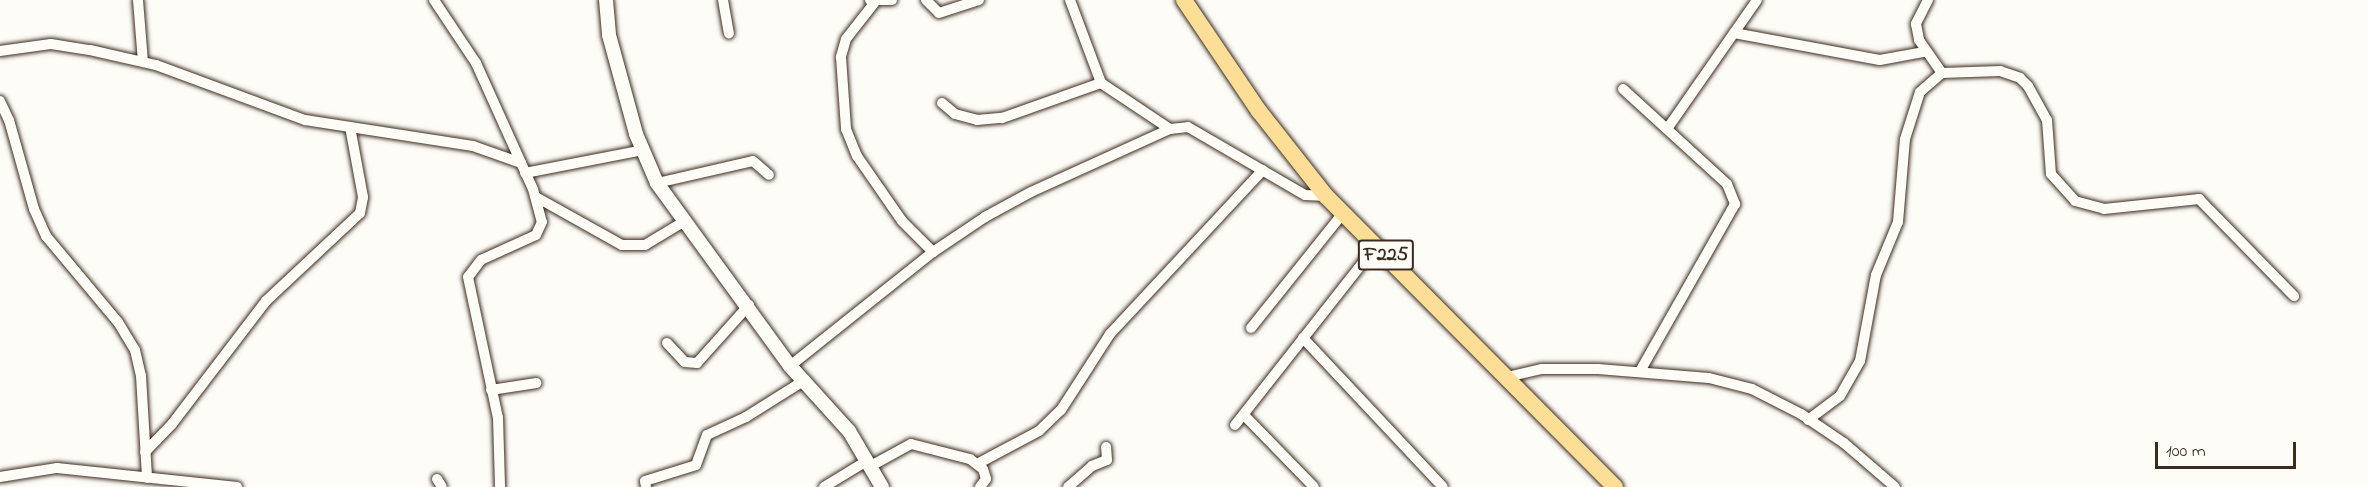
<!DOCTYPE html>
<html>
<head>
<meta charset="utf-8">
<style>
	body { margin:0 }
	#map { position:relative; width:2368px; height:487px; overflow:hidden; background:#fdfcf7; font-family:"Indie Flower",sans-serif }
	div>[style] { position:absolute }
	.roads { filter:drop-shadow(0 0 2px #3b2a1e) drop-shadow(0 0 2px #3b2a1e) }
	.minor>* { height:10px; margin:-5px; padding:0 5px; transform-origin:5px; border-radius:5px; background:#fdfcf7 }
	.tertiary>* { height:14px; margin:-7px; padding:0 7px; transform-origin:7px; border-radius:7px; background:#fdfcf7 }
	.primary>* { height:16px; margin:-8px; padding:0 8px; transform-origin:8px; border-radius:8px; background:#fcde96 }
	span { translate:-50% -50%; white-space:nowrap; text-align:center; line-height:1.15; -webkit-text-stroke:5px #fdfcf7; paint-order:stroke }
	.shield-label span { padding:2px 4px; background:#fdfcf7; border:2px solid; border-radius:4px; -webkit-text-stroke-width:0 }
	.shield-label { font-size:20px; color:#3b2a1e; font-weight:700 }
	.scale { position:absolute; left:2155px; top:442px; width:141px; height:27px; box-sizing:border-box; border:3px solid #3b2a1e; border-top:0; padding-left:8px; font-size:18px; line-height:21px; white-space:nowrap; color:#3b2a1e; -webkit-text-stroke:4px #fdfcf7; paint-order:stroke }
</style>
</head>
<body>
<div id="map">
	<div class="roads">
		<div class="minor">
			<div style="left:138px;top:0;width:62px;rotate:85.4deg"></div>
			<div style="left:434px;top:0;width:76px;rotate:56.3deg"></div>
			<div style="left:476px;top:63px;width:138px;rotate:65.7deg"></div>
			<div style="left:533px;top:189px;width:34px;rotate:75deg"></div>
			<div style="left:542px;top:222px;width:14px;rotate:115deg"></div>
			<div style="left:536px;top:235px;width:60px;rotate:155.6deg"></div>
			<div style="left:481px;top:260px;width:21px;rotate:127deg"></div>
			<div style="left:468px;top:277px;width:144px;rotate:78deg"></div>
			<div style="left:498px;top:418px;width:69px;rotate:88.3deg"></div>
			<div style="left:723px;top:0;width:34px;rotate:80deg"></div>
			<div style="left:870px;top:0;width:22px"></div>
			<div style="left:926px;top:0;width:18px;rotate:45deg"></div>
			<div style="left:939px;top:13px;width:42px;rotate:-18deg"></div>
			<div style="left:1070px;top:0;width:89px;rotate:69.5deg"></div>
			<div style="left:1101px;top:83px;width:83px;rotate:33.7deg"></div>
			<div style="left:1928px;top:0;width:27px;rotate:117deg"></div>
			<div style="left:1916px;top:24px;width:16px;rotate:79deg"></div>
			<div style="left:1919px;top:40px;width:40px;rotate:55.1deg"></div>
			<div style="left:875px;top:2px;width:47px;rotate:128.1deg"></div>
			<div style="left:846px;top:39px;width:19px;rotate:106deg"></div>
			<div style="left:841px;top:57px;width:72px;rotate:86deg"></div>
			<div style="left:846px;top:129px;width:29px;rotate:68deg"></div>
			<div style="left:857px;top:156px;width:79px;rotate:55.3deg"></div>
			<div style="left:902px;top:221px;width:44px;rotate:45deg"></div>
			<div style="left:1734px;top:33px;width:148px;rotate:10.5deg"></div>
			<div style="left:1880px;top:60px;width:45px;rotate:-10.3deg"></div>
			<div style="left:0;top:51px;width:51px;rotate:-7.8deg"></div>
			<div style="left:51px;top:44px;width:39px;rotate:9deg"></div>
			<div style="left:90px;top:50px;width:68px;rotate:12.8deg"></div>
			<div style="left:156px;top:65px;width:159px;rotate:20.3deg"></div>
			<div style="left:305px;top:120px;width:170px;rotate:8.8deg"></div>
			<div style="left:473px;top:146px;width:51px;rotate:19.5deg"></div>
			<div style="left:1623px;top:89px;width:141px;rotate:42.4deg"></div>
			<div style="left:1727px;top:184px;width:22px;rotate:68deg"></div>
			<div style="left:1735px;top:204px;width:192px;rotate:119.6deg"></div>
			<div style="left:0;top:101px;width:21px;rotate:65deg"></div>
			<div style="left:9px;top:120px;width:92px;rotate:74.3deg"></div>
			<div style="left:34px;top:209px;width:30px;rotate:66deg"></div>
			<div style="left:46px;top:236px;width:112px;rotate:50.1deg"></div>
			<div style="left:118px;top:322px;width:33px;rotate:59deg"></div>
			<div style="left:135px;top:350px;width:27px;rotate:77deg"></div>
			<div style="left:141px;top:376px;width:102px;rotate:86.6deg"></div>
			<div style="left:942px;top:103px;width:17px;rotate:40deg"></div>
			<div style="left:955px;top:114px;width:23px;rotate:15deg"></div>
			<div style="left:977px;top:120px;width:25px;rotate:-5deg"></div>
			<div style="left:1002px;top:118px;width:105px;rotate:-19.5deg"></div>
			<div style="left:1667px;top:129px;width:157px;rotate:-55.1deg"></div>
			<div style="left:525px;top:173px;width:120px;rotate:-11deg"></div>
			<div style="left:657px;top:183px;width:98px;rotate:-12.9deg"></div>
			<div style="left:753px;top:161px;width:21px;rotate:41deg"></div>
			<div style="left:536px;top:197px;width:98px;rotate:29.2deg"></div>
			<div style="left:622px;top:245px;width:23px"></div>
			<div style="left:645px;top:245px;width:47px;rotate:-31deg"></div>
			<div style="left:1251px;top:328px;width:147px;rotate:-51.3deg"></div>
			<div style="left:1303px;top:338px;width:204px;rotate:46.8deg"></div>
			<div style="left:667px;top:343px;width:26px;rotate:47deg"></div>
			<div style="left:685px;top:362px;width:12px;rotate:5deg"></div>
			<div style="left:697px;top:363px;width:78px;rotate:-48.1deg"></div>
			<div style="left:790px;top:366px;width:183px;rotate:-38.6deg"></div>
			<div style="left:933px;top:252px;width:63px;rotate:-33.9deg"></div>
			<div style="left:985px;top:217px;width:52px;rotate:-28.5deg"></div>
			<div style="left:1031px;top:192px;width:153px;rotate:-24.4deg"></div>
			<div style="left:1170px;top:129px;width:18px;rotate:-6deg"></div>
			<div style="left:1188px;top:127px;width:135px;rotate:30.2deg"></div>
			<div style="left:1305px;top:195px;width:21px;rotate:3deg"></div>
			<div style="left:1507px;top:377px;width:36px;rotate:-13deg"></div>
			<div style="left:1542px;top:369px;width:56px"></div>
			<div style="left:1598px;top:369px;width:111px;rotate:4.6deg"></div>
			<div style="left:1709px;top:378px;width:44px;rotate:14.3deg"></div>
			<div style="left:1752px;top:389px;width:55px;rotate:27deg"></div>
			<div style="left:1801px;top:414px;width:52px;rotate:34deg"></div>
			<div style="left:1844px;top:443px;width:67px;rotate:40.8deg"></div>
			<div style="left:491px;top:390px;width:46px;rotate:-8.8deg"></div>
			<div style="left:1244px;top:415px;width:100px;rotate:45.8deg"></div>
			<div style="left:1808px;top:420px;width:40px;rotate:-37deg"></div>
			<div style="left:1840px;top:396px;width:40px;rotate:-60.3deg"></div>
			<div style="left:1860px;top:361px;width:87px;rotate:-79.5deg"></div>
			<div style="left:1876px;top:275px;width:57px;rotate:-67.5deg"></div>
			<div style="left:1898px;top:222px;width:83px;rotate:-85.2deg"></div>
			<div style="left:1905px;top:139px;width:49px;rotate:-72.3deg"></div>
			<div style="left:1920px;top:92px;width:29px;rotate:-41deg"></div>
			<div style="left:1942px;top:73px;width:58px;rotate:-2deg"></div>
			<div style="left:2000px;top:71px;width:21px;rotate:19deg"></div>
			<div style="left:2020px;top:78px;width:11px;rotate:45deg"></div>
			<div style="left:2028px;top:86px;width:39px;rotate:61deg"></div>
			<div style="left:2047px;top:120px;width:54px;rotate:85.8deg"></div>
			<div style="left:2051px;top:174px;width:36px;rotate:48deg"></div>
			<div style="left:2075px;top:201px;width:30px;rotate:15deg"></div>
			<div style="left:2104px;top:209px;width:96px;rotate:-6deg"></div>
			<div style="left:2199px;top:199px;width:136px;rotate:45.6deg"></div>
			<div style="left:1235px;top:425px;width:228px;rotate:-51.8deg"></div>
			<div style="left:145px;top:452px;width:39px;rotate:-46deg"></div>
			<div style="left:172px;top:424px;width:155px;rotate:-52.6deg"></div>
			<div style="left:266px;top:301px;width:129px;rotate:-43.1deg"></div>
			<div style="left:360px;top:213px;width:16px;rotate:-79deg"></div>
			<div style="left:363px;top:197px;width:71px;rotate:-100.5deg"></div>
			<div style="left:977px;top:464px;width:70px;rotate:-28deg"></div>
			<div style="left:1039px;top:431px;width:30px;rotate:-44deg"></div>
			<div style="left:1061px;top:410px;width:90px;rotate:-57.2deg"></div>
			<div style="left:1110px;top:334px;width:224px;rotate:-47deg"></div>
			<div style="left:869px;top:467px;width:48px;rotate:-28.7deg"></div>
			<div style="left:911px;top:444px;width:61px;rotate:14.3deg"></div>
			<div style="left:970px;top:459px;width:16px;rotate:38deg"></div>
			<div style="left:983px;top:469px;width:10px;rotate:73deg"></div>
			<div style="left:986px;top:479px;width:10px;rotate:127deg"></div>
			<div style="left:0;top:477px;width:58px;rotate:-9deg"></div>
			<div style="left:57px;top:468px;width:181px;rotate:6deg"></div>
			<div style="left:437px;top:479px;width:9px;rotate:58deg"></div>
			<div style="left:646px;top:487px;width:6px;rotate:-99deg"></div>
			<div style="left:645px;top:481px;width:53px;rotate:-17.4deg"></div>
			<div style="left:696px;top:465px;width:32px;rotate:-70deg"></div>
			<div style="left:707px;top:435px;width:43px;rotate:-24.8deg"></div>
			<div style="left:746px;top:417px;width:70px;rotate:-32.1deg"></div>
			<div style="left:824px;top:487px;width:48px;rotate:-31.4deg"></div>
			<div style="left:1068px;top:487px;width:32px;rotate:-41deg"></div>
			<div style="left:1092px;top:466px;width:16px;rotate:-22deg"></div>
			<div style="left:1107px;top:460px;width:13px;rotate:-94deg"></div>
		</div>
		<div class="tertiary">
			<div style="left:606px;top:0;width:35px;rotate:85deg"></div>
			<div style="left:609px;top:35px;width:103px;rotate:74.7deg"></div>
			<div style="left:636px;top:134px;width:53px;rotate:66.8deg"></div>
			<div style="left:657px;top:183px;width:226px;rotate:54deg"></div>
			<div style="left:790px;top:366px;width:88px;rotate:47.8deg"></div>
			<div style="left:849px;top:431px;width:65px;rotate:59.5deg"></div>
		</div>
		<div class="primary">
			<div style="left:1184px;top:0;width:134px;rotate:56deg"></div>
			<div style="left:1259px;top:111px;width:108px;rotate:51.8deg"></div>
			<div style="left:1326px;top:196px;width:410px;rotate:45.2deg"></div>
		</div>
	</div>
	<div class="shield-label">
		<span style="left:1386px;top:255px">F225</span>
	</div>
	<div class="scale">100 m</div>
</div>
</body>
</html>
